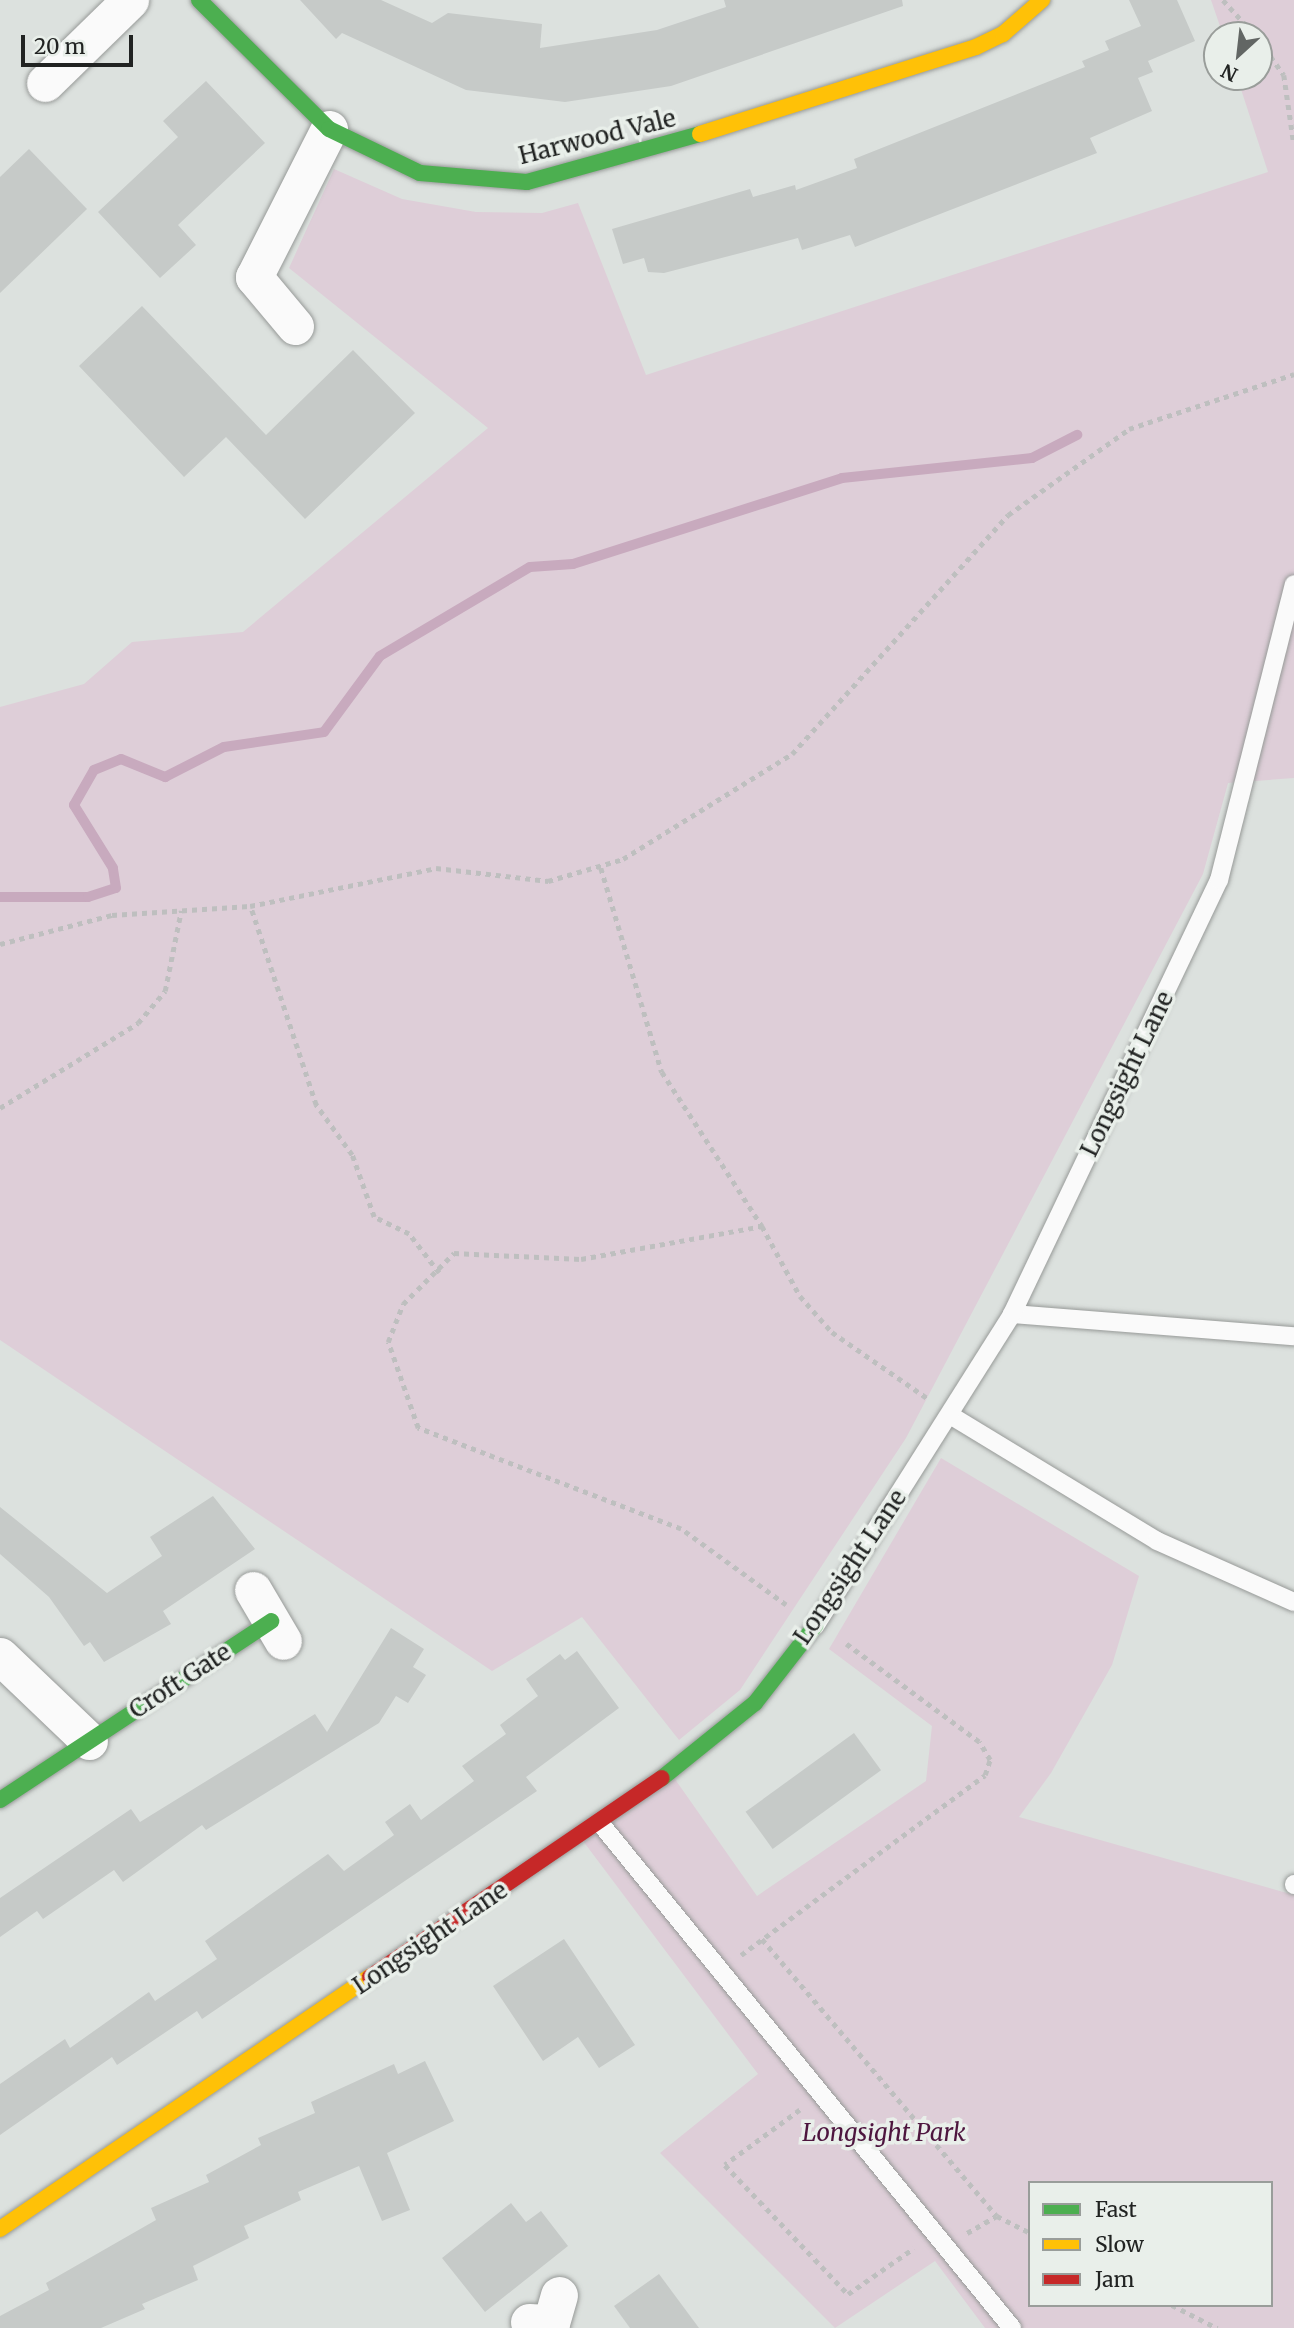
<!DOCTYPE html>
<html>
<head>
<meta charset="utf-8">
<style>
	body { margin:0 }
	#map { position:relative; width:1294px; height:2328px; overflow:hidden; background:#dce1de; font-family:Merriweather,serif }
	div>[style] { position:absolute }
	.green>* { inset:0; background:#deced8 }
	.stream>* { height:10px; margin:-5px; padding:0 5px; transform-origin:5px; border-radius:5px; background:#c8aabe }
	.building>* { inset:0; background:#c6cac8; transform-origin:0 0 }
	.path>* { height:4.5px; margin-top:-2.25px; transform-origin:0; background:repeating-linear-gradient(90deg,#bebfbf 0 5px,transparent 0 10px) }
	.roads { filter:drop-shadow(0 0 2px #979a98) drop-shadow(0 0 2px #979a98) }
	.lane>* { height:18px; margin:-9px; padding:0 9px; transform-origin:9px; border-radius:9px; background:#fafafa }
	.street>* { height:37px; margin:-18.5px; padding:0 18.5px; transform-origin:18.5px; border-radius:18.5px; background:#fafafa }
	.fast>* { height:16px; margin:-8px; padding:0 8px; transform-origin:8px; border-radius:8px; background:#4caf50 }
	.slow>* { height:16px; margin:-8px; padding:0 8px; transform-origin:8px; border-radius:8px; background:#ffc107 }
	.jam>* { height:16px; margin:-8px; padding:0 8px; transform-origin:8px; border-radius:8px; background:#c62828 }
	span { translate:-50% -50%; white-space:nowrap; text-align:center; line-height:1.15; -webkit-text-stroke:7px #e9efea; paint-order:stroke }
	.street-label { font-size:24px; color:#212322 }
	.park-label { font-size:24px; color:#4d153e; font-style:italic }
	.legend { position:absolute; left:1028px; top:2181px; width:245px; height:126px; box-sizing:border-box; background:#e9efea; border:2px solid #999d9a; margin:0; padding:9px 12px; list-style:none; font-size:21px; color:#212322 }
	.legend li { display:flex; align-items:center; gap:14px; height:35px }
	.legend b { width:35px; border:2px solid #999d9a }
	.north { position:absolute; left:1203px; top:21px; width:70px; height:70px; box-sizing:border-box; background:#e9efea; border:2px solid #999d9a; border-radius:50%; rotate:207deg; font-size:19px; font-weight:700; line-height:28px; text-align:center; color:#212322 }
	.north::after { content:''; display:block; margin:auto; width:24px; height:32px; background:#626664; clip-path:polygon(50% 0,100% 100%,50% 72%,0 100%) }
	.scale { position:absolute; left:21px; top:35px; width:112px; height:32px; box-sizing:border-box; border:4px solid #212322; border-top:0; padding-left:9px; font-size:21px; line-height:24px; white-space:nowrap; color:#212322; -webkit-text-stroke:5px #e9efea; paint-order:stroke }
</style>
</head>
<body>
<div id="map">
	<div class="green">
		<div style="clip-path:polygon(1211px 0,1294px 0,1294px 778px,1228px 783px,1203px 874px,906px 1438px,740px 1690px,679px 1740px,582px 1617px,492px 1671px,0 1340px,0 707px,84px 684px,132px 642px,243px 632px,488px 428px,289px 268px,334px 169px,402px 199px,476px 212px,542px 213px,578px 203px,646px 375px,1268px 172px,1237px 77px,1259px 77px,1259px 35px,1223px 35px)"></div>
		<div style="clip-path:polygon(evenodd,941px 1458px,1139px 1576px,1112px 1665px,1051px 1773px,1019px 1817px,1294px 1895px,1294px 2328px,985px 2328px,935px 2261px,835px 2328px,660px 2153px,758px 2074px,580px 1837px,670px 1772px,757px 1896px,926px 1781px,932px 1726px,829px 1649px,941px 1458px,1030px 2183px,1271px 2183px,1271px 2305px,1030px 2305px,1030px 2183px)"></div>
	</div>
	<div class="stream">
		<div style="left:0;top:897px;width:88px"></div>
		<div style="left:88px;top:897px;width:29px;rotate:-18deg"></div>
		<div style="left:116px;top:888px;width:20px;rotate:-99deg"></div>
		<div style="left:113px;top:868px;width:74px;rotate:-121.8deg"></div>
		<div style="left:74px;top:805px;width:40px;rotate:-60.3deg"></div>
		<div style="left:94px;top:770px;width:29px;rotate:-22deg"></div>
		<div style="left:121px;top:759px;width:48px;rotate:22.2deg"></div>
		<div style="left:165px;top:777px;width:66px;rotate:-27deg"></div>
		<div style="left:224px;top:747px;width:101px;rotate:-8.5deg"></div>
		<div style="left:324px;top:732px;width:94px;rotate:-53.6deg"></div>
		<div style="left:380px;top:656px;width:174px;rotate:-30.7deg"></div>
		<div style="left:530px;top:567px;width:43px;rotate:-4deg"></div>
		<div style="left:573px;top:564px;width:282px;rotate:-17.7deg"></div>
		<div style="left:842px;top:478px;width:191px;rotate:-6deg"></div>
		<div style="left:1032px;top:458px;width:51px;rotate:-27.1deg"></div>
	</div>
	<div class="building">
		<div style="clip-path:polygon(300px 0,381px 0,432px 23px,448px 13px,542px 24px,540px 48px,657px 30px,726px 7px,724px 0,902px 0,903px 6px,671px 86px,565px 102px,466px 90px,342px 33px,336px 39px)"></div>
		<div style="clip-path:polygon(1129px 0,1177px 0,1195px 41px,1148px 61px,1153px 72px,1138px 78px,1152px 111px,1090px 138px,1097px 153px,855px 247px,850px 235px,802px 250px,798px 238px,664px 273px,648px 272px,644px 258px,623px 264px,612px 229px,750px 189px,753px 197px,795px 185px,796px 190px,857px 168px,854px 159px,1085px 67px,1082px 61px,1109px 50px,1105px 41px,1141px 26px)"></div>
		<div style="clip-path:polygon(206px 81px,265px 143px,178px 225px,196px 245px,160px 278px,98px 212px,178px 137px,163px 121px)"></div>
		<div style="clip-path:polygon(29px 149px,87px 209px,0 293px,0 177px)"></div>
		<div style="clip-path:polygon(142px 306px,266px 435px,353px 350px,415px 413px,305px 519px,226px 437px,184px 477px,79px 366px)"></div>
		<div style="clip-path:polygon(213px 1496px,255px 1549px,163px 1611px,171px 1624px,104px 1662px,90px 1642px,84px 1646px,49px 1597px,0 1554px,0 1507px,107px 1593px,162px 1556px,150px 1537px)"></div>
		<div style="clip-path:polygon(391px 1628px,424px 1649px,413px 1667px,426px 1675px,408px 1703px,396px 1696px,379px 1723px,206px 1830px,202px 1825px,123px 1882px,114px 1870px,43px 1919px,37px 1911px,0 1937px,0 1898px,131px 1809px,140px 1822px,315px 1714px,327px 1732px)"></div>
		<div style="clip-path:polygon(577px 1651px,619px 1708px,526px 1777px,537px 1791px,202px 2019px,197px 2011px,117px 2065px,112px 2057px,0 2135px,0 2084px,65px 2039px,70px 2048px,149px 1992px,155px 2001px,217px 1959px,205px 1941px,328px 1854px,344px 1871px,394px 1835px,385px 1822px,410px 1804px,421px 1820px,474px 1781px,462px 1766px,506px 1734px,500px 1725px,538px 1696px,526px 1679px,560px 1654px,565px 1660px)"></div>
		<div style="left:854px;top:1733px;width:46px;height:134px;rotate:54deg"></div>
		<div style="clip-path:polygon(564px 1939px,635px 2045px,599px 2068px,578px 2037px,543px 2061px,493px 1986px)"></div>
		<div style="clip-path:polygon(425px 2061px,454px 2121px,387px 2153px,410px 2210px,382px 2221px,359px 2166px,298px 2192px,301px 2200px,244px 2226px,249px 2238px,193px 2266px,198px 2280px,142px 2304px,145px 2309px,101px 2328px,0 2328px,0 2316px,49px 2290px,46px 2283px,156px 2220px,151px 2208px,209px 2182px,206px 2175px,261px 2145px,258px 2138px,315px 2113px,311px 2102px,394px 2064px,398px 2074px)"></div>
		<div style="clip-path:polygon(511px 2203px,526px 2222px,541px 2211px,568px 2246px,485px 2312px,442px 2258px)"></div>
		<div style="clip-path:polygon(659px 2274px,699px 2328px,630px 2328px,614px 2306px)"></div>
	</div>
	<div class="path">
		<div style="left:1223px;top:0;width:47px;rotate:47.6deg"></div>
		<div style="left:1259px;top:40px;width:43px;rotate:54.5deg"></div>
		<div style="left:1284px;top:75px;width:70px;rotate:81.8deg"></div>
		<div style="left:601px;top:868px;width:213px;rotate:73.4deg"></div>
		<div style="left:662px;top:1072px;width:184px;rotate:57deg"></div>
		<div style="left:0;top:944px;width:116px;rotate:-14.5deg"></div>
		<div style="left:112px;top:915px;width:138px;rotate:-3.7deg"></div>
		<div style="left:0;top:1108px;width:162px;rotate:-31.6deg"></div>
		<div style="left:138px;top:1023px;width:42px;rotate:-49.8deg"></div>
		<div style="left:165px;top:991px;width:82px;rotate:-78.7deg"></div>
		<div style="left:439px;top:1273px;width:49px;rotate:-127.6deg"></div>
		<div style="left:409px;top:1234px;width:39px;rotate:-154deg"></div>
		<div style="left:374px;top:1217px;width:66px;rotate:-109.5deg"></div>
		<div style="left:352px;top:1155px;width:62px;rotate:-125.8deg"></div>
		<div style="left:316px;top:1105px;width:210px;rotate:-108.3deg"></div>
		<div style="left:250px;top:906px;width:190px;rotate:-11.5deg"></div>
		<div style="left:436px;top:868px;width:113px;rotate:6.6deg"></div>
		<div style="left:548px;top:881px;width:78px;rotate:-16.3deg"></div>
		<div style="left:623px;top:859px;width:199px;rotate:-31.9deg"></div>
		<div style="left:792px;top:754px;width:322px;rotate:-47.9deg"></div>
		<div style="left:1008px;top:515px;width:148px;rotate:-35.4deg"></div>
		<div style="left:1129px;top:429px;width:174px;rotate:-18.4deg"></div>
		<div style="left:786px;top:1605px;width:130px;rotate:-144.1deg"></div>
		<div style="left:681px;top:1529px;width:282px;rotate:-159deg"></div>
		<div style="left:418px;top:1428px;width:91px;rotate:-109.2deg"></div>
		<div style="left:388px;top:1342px;width:41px;rotate:-68.5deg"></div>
		<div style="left:403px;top:1304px;width:72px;rotate:-45deg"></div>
		<div style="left:454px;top:1253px;width:127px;rotate:2.7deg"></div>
		<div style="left:581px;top:1259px;width:184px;rotate:-10.3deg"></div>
		<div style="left:762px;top:1226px;width:80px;rotate:61.5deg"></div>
		<div style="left:800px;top:1296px;width:48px;rotate:48.4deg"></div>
		<div style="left:832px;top:1332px;width:116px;rotate:34.8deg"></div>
		<div style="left:762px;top:1939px;width:363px;rotate:49.7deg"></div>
		<div style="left:997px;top:2216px;width:37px;rotate:27deg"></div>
		<div style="left:741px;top:1955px;width:303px;rotate:-36.4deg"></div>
		<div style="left:985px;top:1775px;width:16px;rotate:-72deg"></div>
		<div style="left:990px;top:1760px;width:21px;rotate:-121deg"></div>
		<div style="left:979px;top:1742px;width:165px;rotate:-143.6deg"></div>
		<div style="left:800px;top:2110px;width:93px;rotate:143.7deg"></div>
		<div style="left:725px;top:2165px;width:178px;rotate:46.4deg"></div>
		<div style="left:848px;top:2294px;width:80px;rotate:-34.9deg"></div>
		<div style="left:967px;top:2233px;width:34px;rotate:-30deg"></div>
		<div style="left:1172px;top:2305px;width:51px;rotate:27.1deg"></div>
	</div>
	<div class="roads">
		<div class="lane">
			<div style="left:1012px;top:1314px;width:283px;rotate:4.5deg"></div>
			<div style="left:950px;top:1415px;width:242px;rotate:31.3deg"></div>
			<div style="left:1157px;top:1541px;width:150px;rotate:24deg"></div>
			<div style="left:815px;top:1626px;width:369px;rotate:-57.7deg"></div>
			<div style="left:1012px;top:1314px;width:481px;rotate:-64.5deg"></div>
			<div style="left:1219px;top:880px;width:305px;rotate:-75.8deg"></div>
			<div style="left:600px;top:1823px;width:652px;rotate:50.79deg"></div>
			<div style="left:1294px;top:1885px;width:1px;rotate:-90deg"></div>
		</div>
		<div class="street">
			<div style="left:45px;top:83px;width:119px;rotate:-44.3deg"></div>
			<div style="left:295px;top:326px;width:64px;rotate:-129.9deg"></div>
			<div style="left:254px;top:277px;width:166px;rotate:-63.1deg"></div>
			<div style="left:253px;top:1590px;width:59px;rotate:59.5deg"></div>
			<div style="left:0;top:1656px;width:123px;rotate:43.7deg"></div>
			<div style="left:529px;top:2322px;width:22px;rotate:3deg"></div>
			<div style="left:551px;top:2323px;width:29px;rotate:-74deg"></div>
		</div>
		<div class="fast">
			<div style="left:199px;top:0;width:183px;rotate:44.8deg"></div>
			<div style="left:329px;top:129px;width:101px;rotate:25.8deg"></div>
			<div style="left:420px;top:173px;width:107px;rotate:4.8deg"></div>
			<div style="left:527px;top:182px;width:180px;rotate:-15.5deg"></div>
			<div style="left:662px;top:1778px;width:119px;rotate:-38.9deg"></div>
			<div style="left:755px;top:1703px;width:98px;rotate:-52.1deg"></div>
			<div style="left:0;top:1800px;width:325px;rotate:-33.4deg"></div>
		</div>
		<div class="slow">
			<div style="left:700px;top:134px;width:289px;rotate:-17.5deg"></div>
			<div style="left:976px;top:47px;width:30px;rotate:-26deg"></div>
			<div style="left:1003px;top:34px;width:52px;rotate:-41.1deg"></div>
			<div style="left:0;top:2229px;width:448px;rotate:-34.3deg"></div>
		</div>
		<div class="jam">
			<div style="left:370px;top:1977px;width:353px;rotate:-34.3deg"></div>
		</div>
	</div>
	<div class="street-label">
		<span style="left:597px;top:137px;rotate:-14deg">Harwood Vale</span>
		<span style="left:1127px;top:1074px;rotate:-64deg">Longsight Lane</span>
		<span style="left:850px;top:1567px;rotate:-56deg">Longsight Lane</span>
		<span style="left:180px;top:1681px;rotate:-33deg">Croft Gate</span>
		<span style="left:430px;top:1938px;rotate:-34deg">Longsight Lane</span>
	</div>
	<div class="park-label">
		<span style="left:884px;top:2133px">Longsight Park</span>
	</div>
	<ul class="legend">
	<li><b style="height:9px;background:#4caf50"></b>Fast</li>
	<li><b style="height:9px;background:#ffc107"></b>Slow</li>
	<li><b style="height:9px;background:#c62828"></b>Jam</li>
	</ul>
	<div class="north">N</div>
	<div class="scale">20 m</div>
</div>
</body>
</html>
